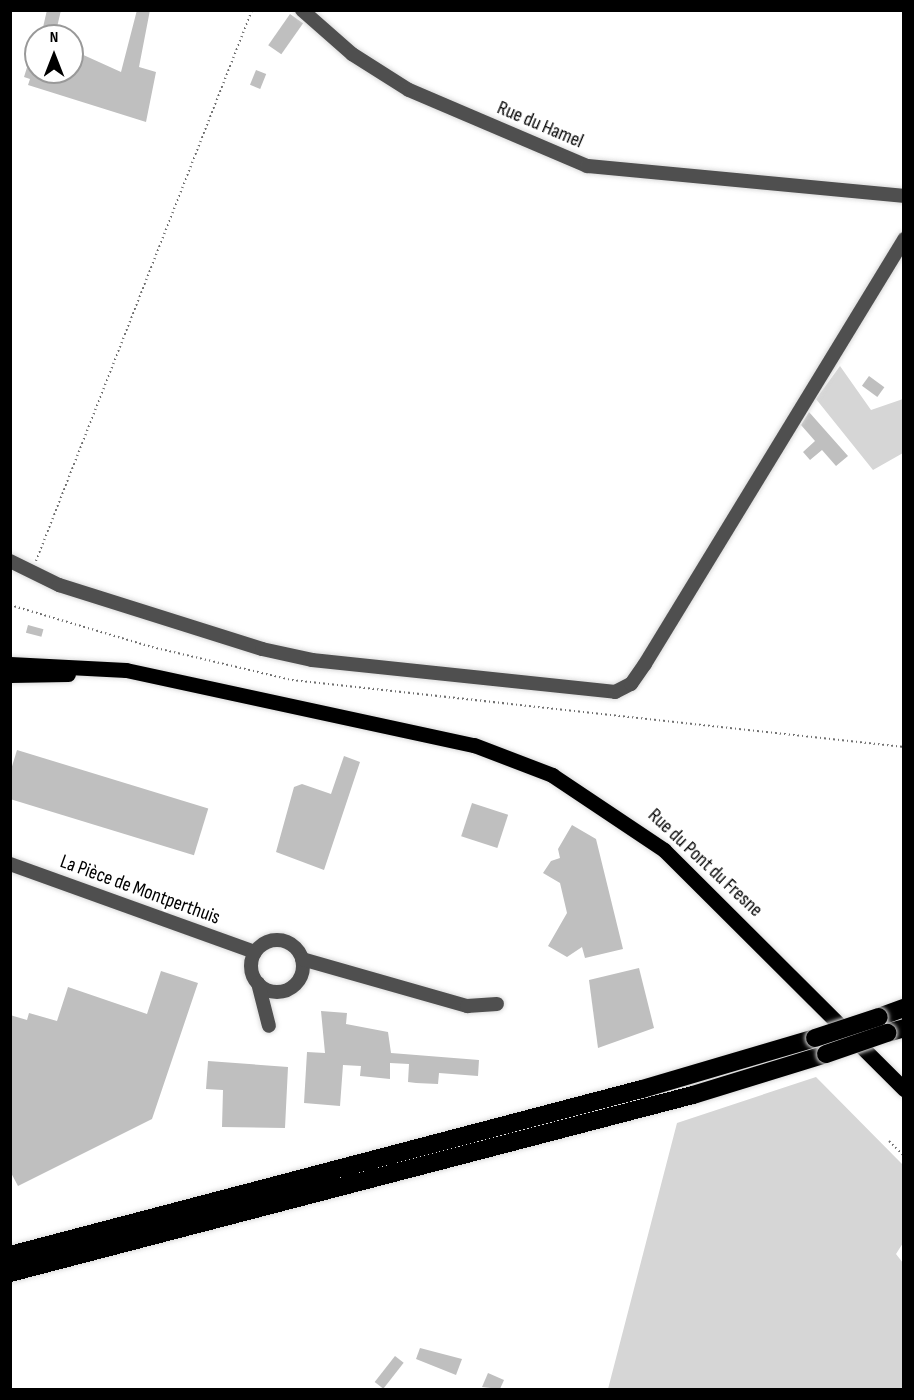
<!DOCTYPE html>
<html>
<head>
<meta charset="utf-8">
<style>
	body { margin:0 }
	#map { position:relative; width:914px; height:1400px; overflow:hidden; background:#fff; font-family:"Sofia Sans Condensed",sans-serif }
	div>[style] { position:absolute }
	.green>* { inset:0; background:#d6d6d6 }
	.building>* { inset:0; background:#bfbfbf; transform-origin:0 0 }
	.path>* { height:2px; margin-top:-1px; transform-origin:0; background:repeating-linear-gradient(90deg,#717171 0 1.5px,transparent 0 4.5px) }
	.roads { filter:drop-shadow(0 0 2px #dbdbdb) drop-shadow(0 0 2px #dbdbdb) }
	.minor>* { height:14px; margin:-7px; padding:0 7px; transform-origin:7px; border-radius:7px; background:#4f4f4f }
	.minor>.ring { margin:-7px; padding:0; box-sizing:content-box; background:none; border:14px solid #4f4f4f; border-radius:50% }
	.major>* { height:15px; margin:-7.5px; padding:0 7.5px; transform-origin:7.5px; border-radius:7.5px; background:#000 }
	.highway>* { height:18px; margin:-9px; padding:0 9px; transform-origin:9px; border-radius:9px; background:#000 }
	.bridges { filter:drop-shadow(0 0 2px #dbdbdb) drop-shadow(0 0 2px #dbdbdb) }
	.highway-bridge>* { height:18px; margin:-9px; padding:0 9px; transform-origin:9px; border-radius:9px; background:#000 }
	span { translate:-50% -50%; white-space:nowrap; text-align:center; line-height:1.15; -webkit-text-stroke:5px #fff; paint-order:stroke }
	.street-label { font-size:20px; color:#000 }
	.frame { position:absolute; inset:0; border:12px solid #000; pointer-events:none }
	.north { position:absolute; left:24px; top:24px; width:60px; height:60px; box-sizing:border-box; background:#fff; border:2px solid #999; border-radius:50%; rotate:0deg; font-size:16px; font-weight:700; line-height:24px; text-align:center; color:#000 }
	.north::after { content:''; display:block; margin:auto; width:21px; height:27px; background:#000; clip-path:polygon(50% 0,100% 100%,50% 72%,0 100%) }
</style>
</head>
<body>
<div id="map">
	<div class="green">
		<div style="clip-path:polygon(840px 366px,871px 410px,903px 399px,903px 453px,873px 470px,816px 399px)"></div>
		<div style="clip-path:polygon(816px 1077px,903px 1165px,903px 1243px,896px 1254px,903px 1263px,903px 1389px,608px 1389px,677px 1123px)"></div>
	</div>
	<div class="building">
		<div style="clip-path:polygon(47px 10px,61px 10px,55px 36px,41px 36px)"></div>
		<div style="clip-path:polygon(137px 10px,150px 10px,139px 67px,156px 72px,146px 122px,28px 85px,30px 79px,24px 77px,34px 45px,36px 72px,72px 72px,72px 57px,79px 53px,121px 72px)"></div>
		<div style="left:290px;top:14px;width:16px;height:38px;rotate:35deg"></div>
		<div style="left:256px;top:70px;width:11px;height:16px;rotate:22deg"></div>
		<div style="left:869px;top:376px;width:19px;height:12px;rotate:36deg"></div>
		<div style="clip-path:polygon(809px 412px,848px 456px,836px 466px,822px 450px,810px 460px,803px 452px,815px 441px,801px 425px)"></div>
		<div style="left:28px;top:625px;width:16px;height:8px;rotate:15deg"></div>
		<div style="left:17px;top:750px;width:200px;height:49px;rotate:17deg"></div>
		<div style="clip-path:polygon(344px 756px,360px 762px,324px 870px,276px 852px,294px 787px,302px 784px,331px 794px)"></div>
		<div style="left:472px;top:803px;width:38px;height:35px;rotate:18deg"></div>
		<div style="clip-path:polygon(572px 825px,596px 839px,623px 949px,585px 958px,582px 947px,567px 957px,548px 946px,567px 913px,560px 883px,543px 873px,551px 861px,560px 858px,558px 849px)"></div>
		<div style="clip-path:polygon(639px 968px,654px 1028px,598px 1048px,589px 980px)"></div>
		<div style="clip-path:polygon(161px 971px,198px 983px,152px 1119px,18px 1186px,10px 1171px,10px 1015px,27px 1020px,29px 1013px,57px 1021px,68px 987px,147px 1014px)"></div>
		<div style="clip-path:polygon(321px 1011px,347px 1013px,346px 1024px,388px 1032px,391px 1053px,479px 1060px,478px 1076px,439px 1073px,438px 1084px,416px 1083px,408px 1082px,409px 1064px,390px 1063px,390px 1079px,360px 1076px,361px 1066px,343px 1065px,340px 1106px,304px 1103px,307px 1052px,325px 1053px)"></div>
		<div style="clip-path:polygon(208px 1061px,288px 1067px,285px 1128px,222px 1127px,223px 1090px,206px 1089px)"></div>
		<div style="clip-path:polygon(420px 1348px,462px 1359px,456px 1375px,416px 1359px)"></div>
		<div style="left:395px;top:1356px;width:11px;height:33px;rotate:38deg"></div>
		<div style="clip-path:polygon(488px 1373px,504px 1380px,500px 1389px,482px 1387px)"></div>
	</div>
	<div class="path">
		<div style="left:36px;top:561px;width:592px;rotate:-68.59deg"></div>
		<div style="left:10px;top:605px;width:148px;rotate:16.5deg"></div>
		<div style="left:152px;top:647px;width:144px;rotate:13.3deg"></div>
		<div style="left:292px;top:680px;width:616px;rotate:6.25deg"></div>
		<div style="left:889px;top:1141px;width:21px;rotate:45deg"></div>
	</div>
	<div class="roads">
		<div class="minor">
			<div style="left:302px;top:10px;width:67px;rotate:41.3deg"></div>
			<div style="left:352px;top:54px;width:67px;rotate:32.3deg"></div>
			<div style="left:409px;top:90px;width:194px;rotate:23.1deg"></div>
			<div style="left:587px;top:166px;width:318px;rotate:5.4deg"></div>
			<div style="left:10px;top:561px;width:55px;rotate:26.1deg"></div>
			<div style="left:59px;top:585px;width:213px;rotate:17.5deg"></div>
			<div style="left:262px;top:649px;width:51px;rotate:12.4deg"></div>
			<div style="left:312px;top:660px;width:305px;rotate:6deg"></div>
			<div style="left:615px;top:692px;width:18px;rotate:-27deg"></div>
			<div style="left:631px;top:684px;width:24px;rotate:-55deg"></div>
			<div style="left:645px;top:664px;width:498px;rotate:-58.6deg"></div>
			<div style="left:10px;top:864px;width:260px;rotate:19.8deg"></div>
			<div class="ring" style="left:251px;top:940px;width:38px;height:38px"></div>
			<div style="left:302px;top:959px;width:172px;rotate:15.9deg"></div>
			<div style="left:467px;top:1006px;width:30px;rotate:-4deg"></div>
			<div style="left:258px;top:983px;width:44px;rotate:75.7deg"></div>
		</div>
		<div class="major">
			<div style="left:10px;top:664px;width:116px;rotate:3deg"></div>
			<div style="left:126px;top:670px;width:356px;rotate:12.2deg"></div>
			<div style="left:474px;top:745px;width:84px;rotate:21deg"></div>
			<div style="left:552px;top:775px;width:135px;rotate:33.8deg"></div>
			<div style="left:664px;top:850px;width:339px;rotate:44.9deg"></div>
			<div style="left:10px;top:675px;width:58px;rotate:-1deg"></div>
		</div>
		<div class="highway">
			<div style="left:879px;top:1017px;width:27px;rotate:-20deg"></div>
			<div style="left:887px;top:1033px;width:18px;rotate:-16deg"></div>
			<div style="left:10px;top:1255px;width:653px;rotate:-14.72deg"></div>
			<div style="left:642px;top:1089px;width:180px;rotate:-16.4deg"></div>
			<div style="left:10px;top:1273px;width:706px;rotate:-14.61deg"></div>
			<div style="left:693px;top:1095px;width:139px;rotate:-17.1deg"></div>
		</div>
	</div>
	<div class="bridges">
		<div class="highway-bridge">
			<div style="left:815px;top:1038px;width:67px;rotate:-18.2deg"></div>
			<div style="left:826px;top:1054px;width:65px;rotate:-19deg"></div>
		</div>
	</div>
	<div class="street-label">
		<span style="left:540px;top:125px;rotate:23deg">Rue du Hamel</span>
		<span style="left:705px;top:863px;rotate:43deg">Rue du Pont du Fresne</span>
		<span style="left:140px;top:890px;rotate:20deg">La Pièce de Montperthuis</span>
	</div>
	<div class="frame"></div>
	<div class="north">N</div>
</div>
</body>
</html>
